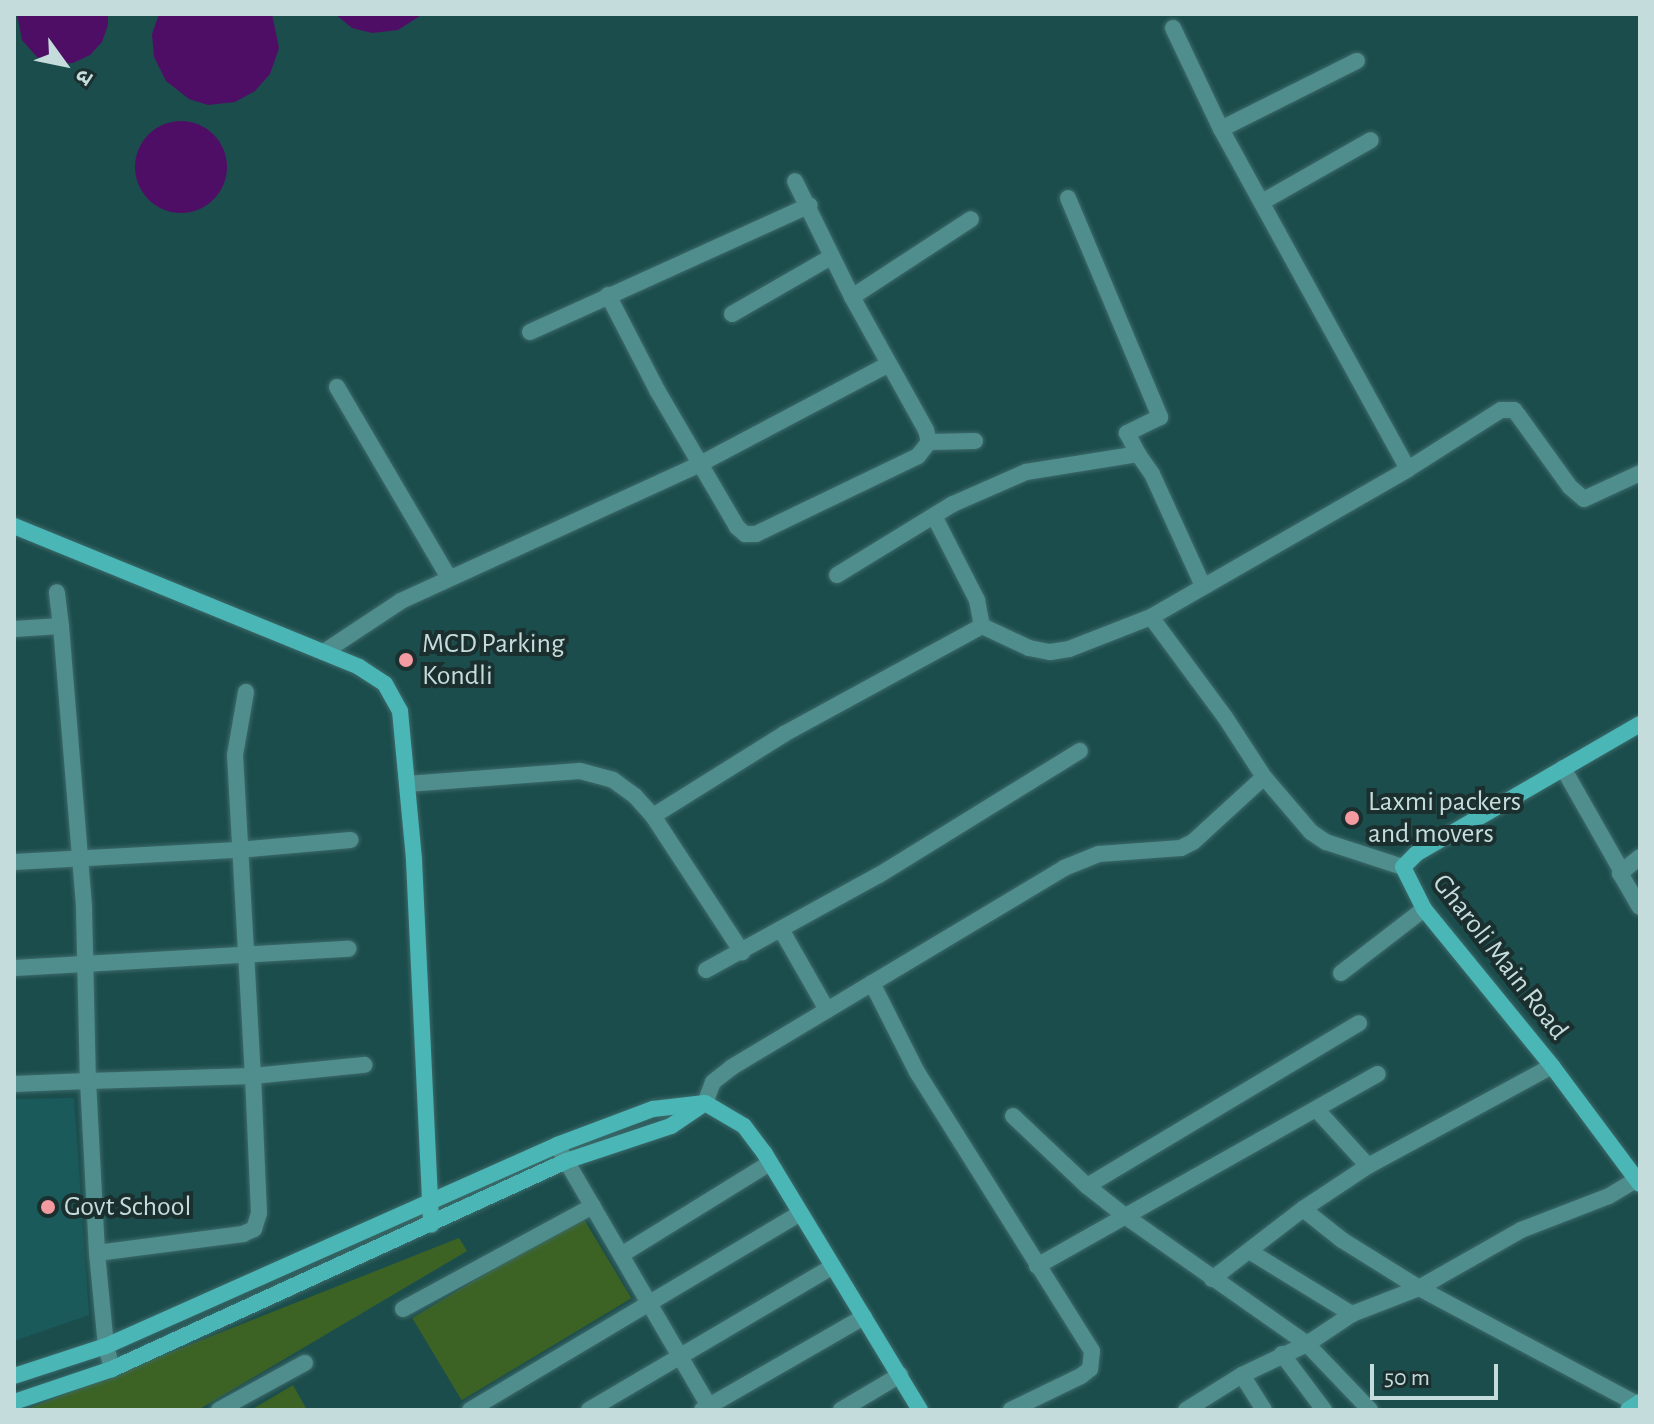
<!DOCTYPE html>
<html>
<head>
<meta charset="utf-8">
<style>
	body { margin:0 }
	#map { position:relative; width:1654px; height:1424px; overflow:hidden; background:#1c4d4d; font-family:"Alegreya Sans","Noto Sans Devanagari",sans-serif }
	div>[style] { position:absolute }
	.built>* { inset:0; background:#1b5a5a }
	.green>* { inset:0; background:#3c6324; transform-origin:0 0 }
	.water>* { inset:0; background:#4f0e65 }
	.round { border-radius:50% }
	.roads { filter:drop-shadow(0 0 2px #3e6a6a) drop-shadow(0 0 2px #3e6a6a) }
	.street>* { height:16px; margin:-8px; padding:0 8px; transform-origin:8px; border-radius:8px; background:#4f8e8d }
	.secondary>* { height:16px; margin:-8px; padding:0 8px; transform-origin:8px; border-radius:8px; background:#4ab6b6 }
	.dots>* { width:22px; height:22px; translate:-50% -50%; box-sizing:border-box; border:4px solid #1b2f2f; border-radius:50% }
	span { translate:-50% -50%; white-space:nowrap; text-align:center; line-height:1.15; -webkit-text-stroke:8px #1b2f2f; paint-order:stroke }
	.poi-label { font-size:28px; color:#c4dddc }
	.left { translate:0 -50%; text-align:left }
	.street-label { font-size:28px; color:#c4dddc }
	.frame { position:absolute; inset:0; border:16px solid #c4dddc; pointer-events:none }
	.north { position:absolute; left:24px; top:24px; width:80px; height:80px; -webkit-text-stroke:6px #1b2f2f; paint-order:stroke; rotate:123deg; font-size:22px; font-weight:700; line-height:32px; text-align:center; color:#c4dddc }
	.north::after { content:''; display:block; margin:auto; width:28px; height:36px; background:#c4dddc; clip-path:polygon(50% 0,100% 100%,50% 72%,0 100%) }
	.scale { position:absolute; left:1370px; top:1364px; width:128px; height:36px; box-sizing:border-box; border:4px solid #c4dddc; border-top:0; padding-left:10px; font-size:24px; line-height:28px; white-space:nowrap; color:#c4dddc; -webkit-text-stroke:6px #1b2f2f; paint-order:stroke }
</style>
</head>
<body>
<div id="map">
	<div class="built">
		<div style="clip-path:polygon(74px 1098px,89px 1315px,14px 1341px,14px 1099px)"></div>
	</div>
	<div class="green">
		<div style="left:582px;top:1216px;width:96px;height:198px;rotate:59deg"></div>
		<div style="clip-path:polygon(459px 1238px,467px 1251px,198px 1410px,25px 1410px)"></div>
		<div style="clip-path:polygon(293px 1385px,307px 1410px,251px 1410px)"></div>
	</div>
	<div class="water">
		<div style="clip-path:polygon(17px 14px,108px 14px,108px 25px,102px 42px,90px 55px,73px 63px,56px 64px,37px 57px,22px 40px)"></div>
		<div style="clip-path:polygon(159px 14px,272px 14px,279px 48px,270px 74px,255px 91px,235px 102px,208px 105px,189px 99px,166px 81px,154px 57px,152px 34px)"></div>
		<div style="clip-path:polygon(335px 14px,423px 14px,398px 30px,372px 33px,352px 28px)"></div>
		<div class="round" style="left:135px;top:121px;width:92px;height:92px"></div>
	</div>
	<div class="roads">
		<div class="street">
			<div style="left:1173px;top:28px;width:112px;rotate:64.6deg"></div>
			<div style="left:1221px;top:129px;width:388px;rotate:61.2deg"></div>
			<div style="left:1221px;top:129px;width:152px;rotate:-26.6deg"></div>
			<div style="left:1068px;top:198px;width:238px;rotate:67.2deg"></div>
			<div style="left:1160px;top:417px;width:37px;rotate:154deg"></div>
			<div style="left:1127px;top:433px;width:24px;rotate:62deg"></div>
			<div style="left:1262px;top:202px;width:125px;rotate:-29.6deg"></div>
			<div style="left:608px;top:295px;width:107px;rotate:62.7deg"></div>
			<div style="left:657px;top:390px;width:159px;rotate:59.7deg"></div>
			<div style="left:737px;top:527px;width:11px;rotate:41deg"></div>
			<div style="left:745px;top:534px;width:11px"></div>
			<div style="left:756px;top:534px;width:180px;rotate:-25.7deg"></div>
			<div style="left:918px;top:456px;width:18px;rotate:-52deg"></div>
			<div style="left:929px;top:442px;width:12px;rotate:-104deg"></div>
			<div style="left:926px;top:430px;width:152px;rotate:-119.1deg"></div>
			<div style="left:852px;top:297px;width:129px;rotate:-116.2deg"></div>
			<div style="left:852px;top:297px;width:142px;rotate:-33.2deg"></div>
			<div style="left:732px;top:314px;width:114px;rotate:-29.9deg"></div>
			<div style="left:530px;top:332px;width:307px;rotate:-24.4deg"></div>
			<div style="left:337px;top:387px;width:221px;rotate:59.6deg"></div>
			<div style="left:929px;top:442px;width:46px;rotate:-1.2deg"></div>
			<div style="left:837px;top:575px;width:136px;rotate:-31.5deg"></div>
			<div style="left:953px;top:504px;width:80px;rotate:-23.7deg"></div>
			<div style="left:1026px;top:472px;width:113px;rotate:-9.1deg"></div>
			<div style="left:1138px;top:454px;width:24px;rotate:55deg"></div>
			<div style="left:1152px;top:474px;width:123px;rotate:65.5deg"></div>
			<div style="left:1151px;top:617px;width:297px;rotate:-29.9deg"></div>
			<div style="left:1408px;top:469px;width:110px;rotate:-32.4deg"></div>
			<div style="left:1501px;top:410px;width:13px"></div>
			<div style="left:1514px;top:410px;width:6px;rotate:51deg"></div>
			<div style="left:1518px;top:415px;width:89px;rotate:54.2deg"></div>
			<div style="left:1570px;top:487px;width:18px;rotate:41deg"></div>
			<div style="left:1584px;top:499px;width:62px;rotate:-24.9deg"></div>
			<div style="left:61px;top:626px;width:283px;rotate:85.3deg"></div>
			<div style="left:84px;top:908px;width:173px;rotate:88.7deg"></div>
			<div style="left:88px;top:1081px;width:165px;rotate:-1.7deg"></div>
			<div style="left:253px;top:1076px;width:137px;rotate:87.5deg"></div>
			<div style="left:259px;top:1213px;width:17px;rotate:107deg"></div>
			<div style="left:254px;top:1229px;width:12px;rotate:156deg"></div>
			<div style="left:243px;top:1234px;width:147px;rotate:172.6deg"></div>
			<div style="left:982px;top:626px;width:52px;rotate:25.1deg"></div>
			<div style="left:1029px;top:648px;width:21px;rotate:11deg"></div>
			<div style="left:1050px;top:652px;width:19px;rotate:-9deg"></div>
			<div style="left:1069px;top:649px;width:88px;rotate:-21.3deg"></div>
			<div style="left:1151px;top:617px;width:124px;rotate:53.5deg"></div>
			<div style="left:1225px;top:717px;width:72px;rotate:57deg"></div>
			<div style="left:1264px;top:777px;width:72px;rotate:49.5deg"></div>
			<div style="left:1311px;top:832px;width:18px;rotate:34deg"></div>
			<div style="left:1326px;top:842px;width:81px;rotate:18deg"></div>
			<div style="left:14px;top:629px;width:47px;rotate:-3.7deg"></div>
			<div style="left:61px;top:626px;width:34px;rotate:-97deg"></div>
			<div style="left:324px;top:652px;width:92px;rotate:-33.5deg"></div>
			<div style="left:401px;top:601px;width:329px;rotate:-24.6deg"></div>
			<div style="left:700px;top:464px;width:212px;rotate:-27.9deg"></div>
			<div style="left:246px;top:692px;width:64px;rotate:99.9deg"></div>
			<div style="left:235px;top:755px;width:322px;rotate:86.8deg"></div>
			<div style="left:253px;top:1076px;width:112px;rotate:-5.7deg"></div>
			<div style="left:1563px;top:768px;width:117px;rotate:60.4deg"></div>
			<div style="left:407px;top:784px;width:173px;rotate:-4.3deg"></div>
			<div style="left:580px;top:771px;width:34px;rotate:15deg"></div>
			<div style="left:613px;top:780px;width:27px;rotate:36deg"></div>
			<div style="left:635px;top:796px;width:27px;rotate:48deg"></div>
			<div style="left:653px;top:816px;width:163px;rotate:56.8deg"></div>
			<div style="left:653px;top:816px;width:155px;rotate:-32deg"></div>
			<div style="left:784px;top:734px;width:226px;rotate:-28.6deg"></div>
			<div style="left:982px;top:626px;width:26px;rotate:-101deg"></div>
			<div style="left:977px;top:600px;width:92px;rotate:-117.1deg"></div>
			<div style="left:1640px;top:857px;width:26px;rotate:141deg"></div>
			<div style="left:1620px;top:873px;width:39px;rotate:60deg"></div>
			<div style="left:14px;top:862px;width:224px;rotate:-3.1deg"></div>
			<div style="left:238px;top:850px;width:113px;rotate:-5.1deg"></div>
			<div style="left:782px;top:931px;width:91px;rotate:60.3deg"></div>
			<div style="left:14px;top:968px;width:335px;rotate:-3.3deg"></div>
			<div style="left:706px;top:970px;width:197px;rotate:-28.8deg"></div>
			<div style="left:879px;top:875px;width:236px;rotate:-31.7deg"></div>
			<div style="left:1341px;top:973px;width:105px;rotate:-37.6deg"></div>
			<div style="left:872px;top:983px;width:100px;rotate:63.2deg"></div>
			<div style="left:917px;top:1072px;width:329px;rotate:57.9deg"></div>
			<div style="left:1092px;top:1351px;width:18px;rotate:96deg"></div>
			<div style="left:1090px;top:1369px;width:11px;rotate:142deg"></div>
			<div style="left:1081px;top:1376px;width:78px;rotate:154.1deg"></div>
			<div style="left:14px;top:1084px;width:74px;rotate:-2.3deg"></div>
			<div style="left:88px;top:1081px;width:172px;rotate:87deg"></div>
			<div style="left:97px;top:1253px;width:93px;rotate:84.5deg"></div>
			<div style="left:106px;top:1346px;width:24px;rotate:75deg"></div>
			<div style="left:705px;top:1103px;width:22px;rotate:-69deg"></div>
			<div style="left:713px;top:1082px;width:24px;rotate:-38deg"></div>
			<div style="left:732px;top:1067px;width:387px;rotate:-30.9deg"></div>
			<div style="left:1064px;top:868px;width:38px;rotate:-22deg"></div>
			<div style="left:1099px;top:854px;width:82px;rotate:-4.2deg"></div>
			<div style="left:1181px;top:848px;width:13px;rotate:-27deg"></div>
			<div style="left:1193px;top:842px;width:96px;rotate:-42.5deg"></div>
			<div style="left:1316px;top:1109px;width:77px;rotate:47.6deg"></div>
			<div style="left:1013px;top:1116px;width:102px;rotate:43.4deg"></div>
			<div style="left:1087px;top:1186px;width:48px;rotate:38.3deg"></div>
			<div style="left:1125px;top:1216px;width:223px;rotate:35.1deg"></div>
			<div style="left:1307px;top:1344px;width:91px;rotate:46.3deg"></div>
			<div style="left:561px;top:1152px;width:298px;rotate:59.8deg"></div>
			<div style="left:1087px;top:1186px;width:317px;rotate:-30.9deg"></div>
			<div style="left:1303px;top:1209px;width:50px;rotate:38.5deg"></div>
			<div style="left:1342px;top:1240px;width:91px;rotate:31.9deg"></div>
			<div style="left:1419px;top:1288px;width:247px;rotate:28deg"></div>
			<div style="left:1249px;top:1251px;width:121px;rotate:31.5deg"></div>
			<div style="left:621px;top:1255px;width:175px;rotate:-31.7deg"></div>
			<div style="left:1037px;top:1266px;width:391px;rotate:-29.4deg"></div>
			<div style="left:1212px;top:1279px;width:115px;rotate:-37.6deg"></div>
			<div style="left:1303px;top:1209px;width:78px;rotate:-33.5deg"></div>
			<div style="left:1368px;top:1166px;width:209px;rotate:-28.5deg"></div>
			<div style="left:403px;top:1309px;width:216px;rotate:-28.5deg"></div>
			<div style="left:1282px;top:1354px;width:70px;rotate:53.1deg"></div>
			<div style="left:1242px;top:1375px;width:41px;rotate:57.8deg"></div>
			<div style="left:219px;top:1410px;width:98px;rotate:-28.7deg"></div>
			<div style="left:470px;top:1410px;width:384px;rotate:-30.8deg"></div>
			<div style="left:589px;top:1410px;width:283px;rotate:-30.5deg"></div>
			<div style="left:702px;top:1410px;width:187px;rotate:-29.9deg"></div>
			<div style="left:841px;top:1410px;width:69px;rotate:-30.7deg"></div>
			<div style="left:1186px;top:1410px;width:66px;rotate:-32deg"></div>
			<div style="left:1242px;top:1375px;width:72px;rotate:-25.5deg"></div>
			<div style="left:1307px;top:1344px;width:54px;rotate:-33.7deg"></div>
			<div style="left:1352px;top:1314px;width:72px;rotate:-21.2deg"></div>
			<div style="left:1419px;top:1288px;width:117px;rotate:-29.6deg"></div>
			<div style="left:1521px;top:1230px;width:94px;rotate:-21.1deg"></div>
			<div style="left:1609px;top:1196px;width:31px;rotate:-31deg"></div>
		</div>
		<div class="secondary">
			<div style="left:14px;top:526px;width:373px;rotate:22.2deg"></div>
			<div style="left:359px;top:667px;width:31px;rotate:33deg"></div>
			<div style="left:385px;top:684px;width:31px;rotate:61deg"></div>
			<div style="left:400px;top:711px;width:150px;rotate:84.6deg"></div>
			<div style="left:414px;top:860px;width:365px;rotate:87.3deg"></div>
			<div style="left:1640px;top:724px;width:259px;rotate:149.9deg"></div>
			<div style="left:1416px;top:854px;width:18px;rotate:135deg"></div>
			<div style="left:1403px;top:867px;width:47px;rotate:63.4deg"></div>
			<div style="left:1424px;top:909px;width:203px;rotate:50.8deg"></div>
			<div style="left:1552px;top:1066px;width:147px;rotate:53.3deg"></div>
			<div style="left:14px;top:1376px;width:97px;rotate:-18.1deg"></div>
			<div style="left:106px;top:1346px;width:494px;rotate:-24deg"></div>
			<div style="left:557px;top:1145px;width:103px;rotate:-20.6deg"></div>
			<div style="left:653px;top:1109px;width:52px;rotate:-6.6deg"></div>
			<div style="left:705px;top:1103px;width:45px;rotate:30.5deg"></div>
			<div style="left:744px;top:1126px;width:35px;rotate:53deg"></div>
			<div style="left:765px;top:1154px;width:299px;rotate:58.8deg"></div>
			<div style="left:14px;top:1402px;width:103px;rotate:-18.6deg"></div>
			<div style="left:112px;top:1369px;width:499px;rotate:-24.6deg"></div>
			<div style="left:566px;top:1161px;width:111px;rotate:-18.4deg"></div>
			<div style="left:671px;top:1126px;width:40px;rotate:-34deg"></div>
			<div style="left:1628px;top:1410px;width:14px;rotate:-34deg"></div>
		</div>
	</div>
	<div class="dots">
		<div style="left:406px;top:660px;background:#f49aa1"></div>
		<div style="left:1352px;top:818px;background:#f49aa1"></div>
		<div style="left:48px;top:1207px;background:#f49aa1"></div>
	</div>
	<div class="poi-label">
		<span class="left" style="left:422px;top:660px">MCD Parking<br>Kondli</span>
		<span class="left" style="left:1368px;top:818px">Laxmi packers<br>and movers</span>
		<span class="left" style="left:64px;top:1207px">Govt School</span>
	</div>
	<div class="street-label">
		<span style="left:1500px;top:957px;rotate:52deg">Gharoli Main Road</span>
	</div>
	<div class="frame"></div>
	<div class="north">उ</div>
	<div class="scale">50 m</div>
</div>
</body>
</html>
